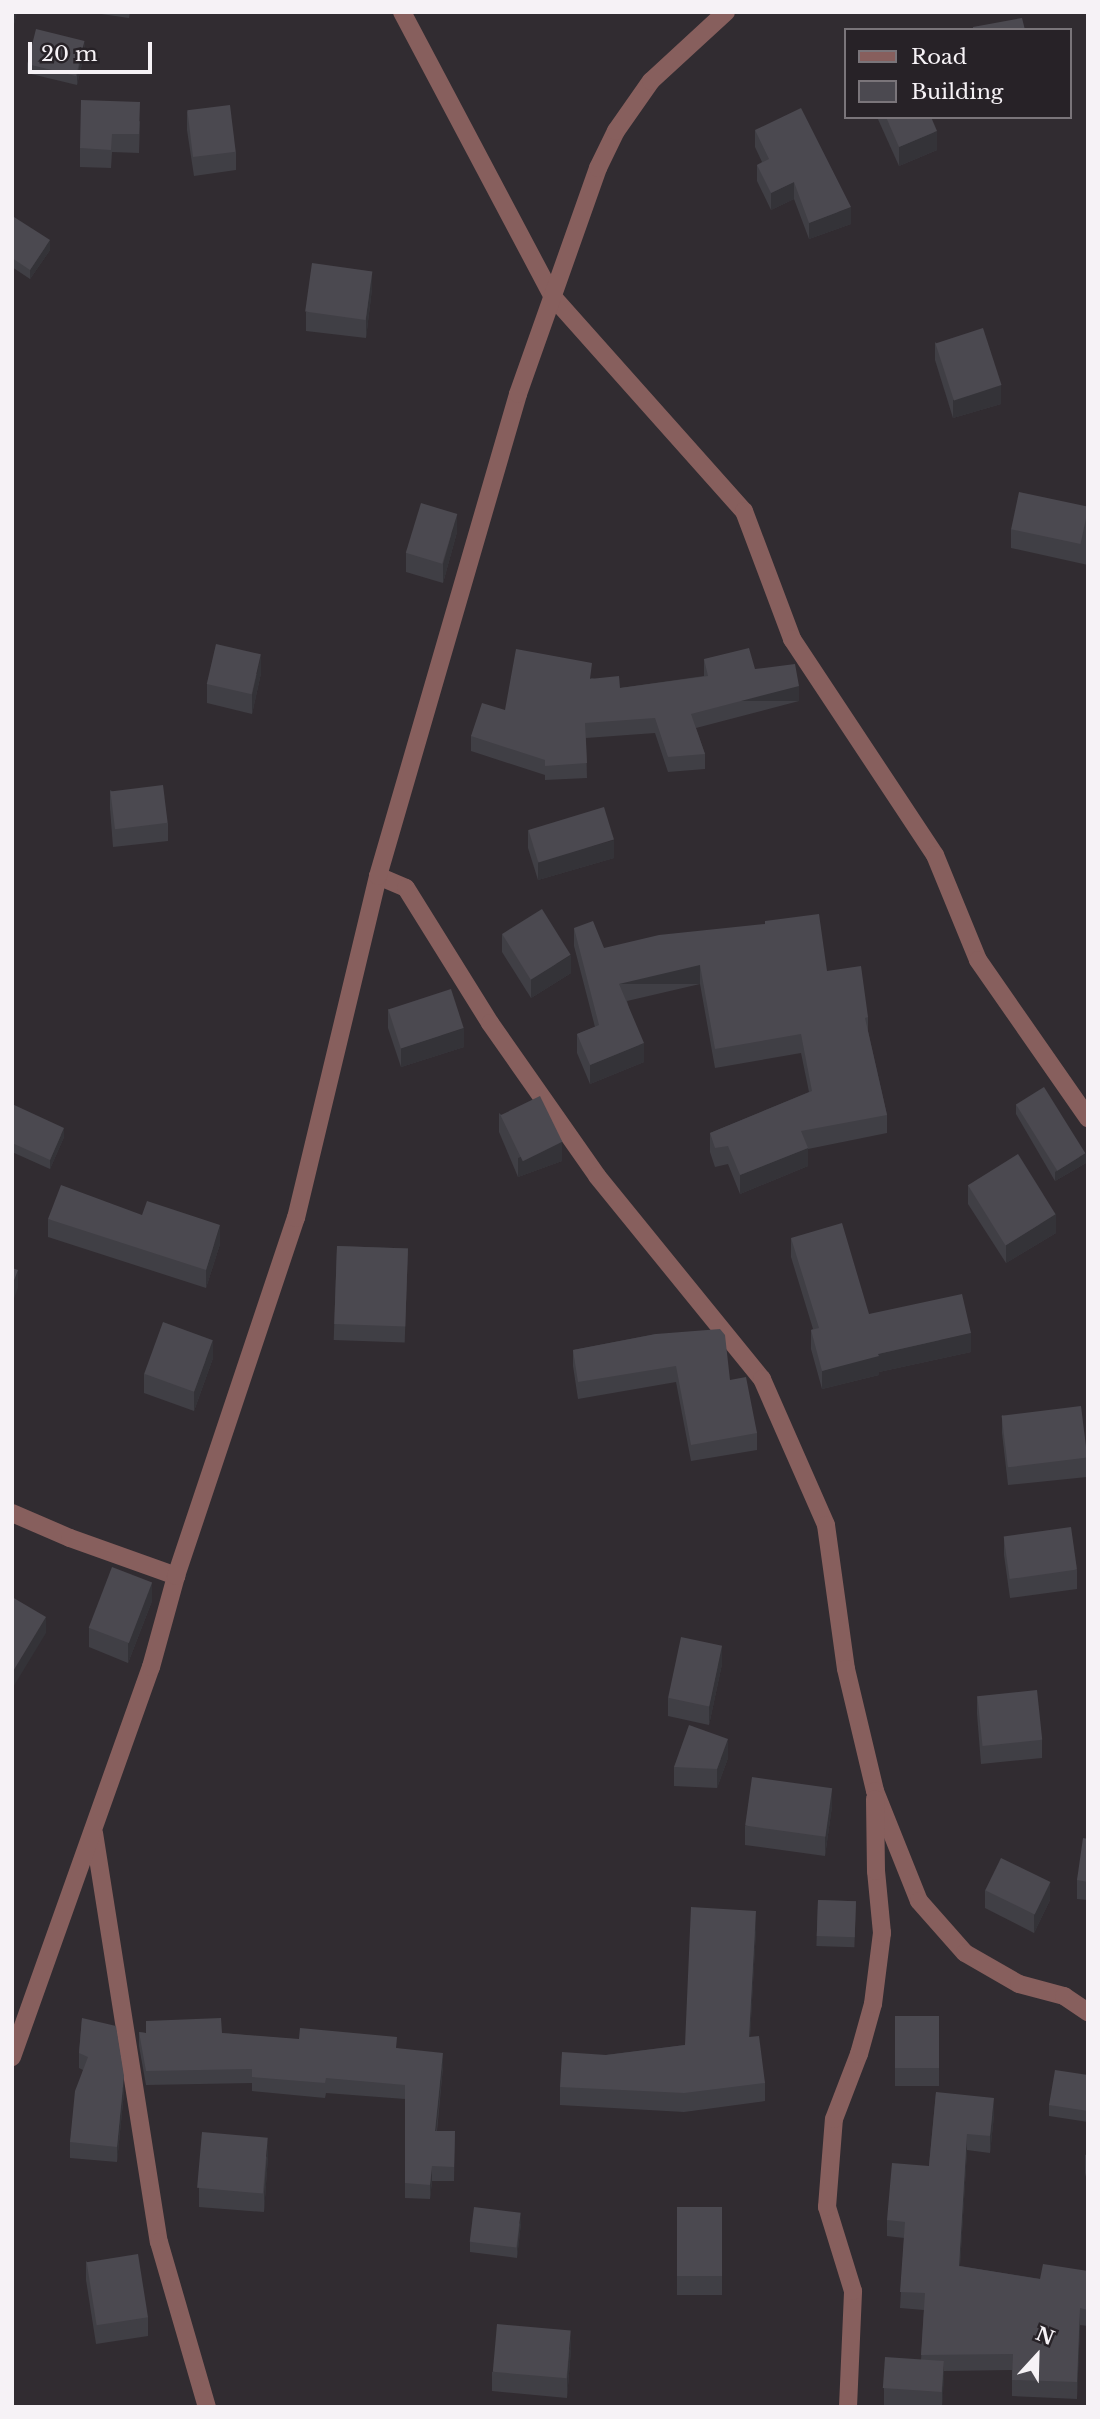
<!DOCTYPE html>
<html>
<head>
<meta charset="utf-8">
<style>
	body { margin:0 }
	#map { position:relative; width:1100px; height:2419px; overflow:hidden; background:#312c31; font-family:"Libre Baskerville",serif }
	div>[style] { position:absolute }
	.street>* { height:18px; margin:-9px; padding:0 9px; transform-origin:9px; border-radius:9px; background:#875f5d }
	.wall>* { inset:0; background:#403f45; transform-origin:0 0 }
	.shaded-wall>* { inset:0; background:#343338; transform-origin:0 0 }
	.building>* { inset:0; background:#4b4950; transform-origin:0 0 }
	span { translate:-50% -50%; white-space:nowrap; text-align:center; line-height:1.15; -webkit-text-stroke:5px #272227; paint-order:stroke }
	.frame { position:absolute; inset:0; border:14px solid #f6f2f6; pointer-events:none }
	.legend { position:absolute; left:844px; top:28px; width:228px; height:91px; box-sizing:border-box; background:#272227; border:2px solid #7a757a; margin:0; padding:9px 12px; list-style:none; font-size:21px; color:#f6f2f6 }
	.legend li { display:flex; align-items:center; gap:14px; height:35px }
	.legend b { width:35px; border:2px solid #7a757a }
	.north { position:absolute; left:1002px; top:2321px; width:70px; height:70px; -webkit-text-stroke:5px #272227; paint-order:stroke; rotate:22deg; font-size:19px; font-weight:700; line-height:28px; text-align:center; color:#f6f2f6 }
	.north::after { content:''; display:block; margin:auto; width:24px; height:32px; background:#f6f2f6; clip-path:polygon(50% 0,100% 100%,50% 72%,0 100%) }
	.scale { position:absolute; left:28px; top:42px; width:124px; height:32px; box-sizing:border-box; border:4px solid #f6f2f6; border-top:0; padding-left:9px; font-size:21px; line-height:24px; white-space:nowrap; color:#f6f2f6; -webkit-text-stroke:5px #272227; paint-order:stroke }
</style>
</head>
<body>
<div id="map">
	<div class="street">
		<div style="left:402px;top:12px;width:323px;rotate:62.1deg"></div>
		<div style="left:553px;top:297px;width:287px;rotate:48.3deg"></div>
		<div style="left:744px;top:511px;width:137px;rotate:69.4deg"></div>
		<div style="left:792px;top:639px;width:259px;rotate:56.5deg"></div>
		<div style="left:935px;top:855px;width:113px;rotate:67.7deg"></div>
		<div style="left:978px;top:960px;width:193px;rotate:55.2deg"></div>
		<div style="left:378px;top:876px;width:30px;rotate:23deg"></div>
		<div style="left:406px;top:888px;width:159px;rotate:58.1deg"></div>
		<div style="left:490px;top:1023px;width:187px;rotate:55deg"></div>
		<div style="left:597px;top:1176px;width:262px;rotate:50.9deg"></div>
		<div style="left:762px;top:1379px;width:159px;rotate:66.3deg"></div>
		<div style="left:826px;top:1525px;width:145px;rotate:82.1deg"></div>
		<div style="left:846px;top:1669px;width:125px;rotate:76.6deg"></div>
		<div style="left:875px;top:1791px;width:118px;rotate:68.2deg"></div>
		<div style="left:919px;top:1901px;width:69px;rotate:48.5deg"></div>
		<div style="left:965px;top:1953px;width:62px;rotate:29.9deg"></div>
		<div style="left:1019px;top:1984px;width:47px;rotate:14.9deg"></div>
		<div style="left:1064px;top:1996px;width:29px;rotate:34deg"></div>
		<div style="left:12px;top:1513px;width:63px;rotate:23.3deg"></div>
		<div style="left:70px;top:1538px;width:113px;rotate:19.7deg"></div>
		<div style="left:94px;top:1833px;width:414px;rotate:81deg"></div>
		<div style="left:159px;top:2242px;width:172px;rotate:73.8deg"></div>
		<div style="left:12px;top:2057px;width:414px;rotate:-70.4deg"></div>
		<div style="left:151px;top:1667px;width:94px;rotate:-74.6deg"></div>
		<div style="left:176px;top:1576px;width:378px;rotate:-71.5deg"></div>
		<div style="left:296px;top:1218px;width:352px;rotate:-76.5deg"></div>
		<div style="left:378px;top:876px;width:502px;rotate:-73.8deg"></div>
		<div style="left:518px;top:394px;width:240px;rotate:-70.5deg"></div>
		<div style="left:598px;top:168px;width:41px;rotate:-64.1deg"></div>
		<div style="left:616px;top:131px;width:61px;rotate:-55deg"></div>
		<div style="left:651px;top:81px;width:102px;rotate:-42.6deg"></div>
		<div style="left:848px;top:2407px;width:116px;rotate:-87.5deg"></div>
		<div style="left:853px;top:2291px;width:88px;rotate:-107.2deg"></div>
		<div style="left:827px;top:2207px;width:88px;rotate:-85.5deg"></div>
		<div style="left:834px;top:2119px;width:70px;rotate:-69deg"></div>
		<div style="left:859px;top:2054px;width:52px;rotate:-74.4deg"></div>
		<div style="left:873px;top:2004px;width:72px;rotate:-82.8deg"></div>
		<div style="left:882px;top:1933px;width:62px;rotate:-95.5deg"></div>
		<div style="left:876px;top:1871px;width:72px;rotate:-90.8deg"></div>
	</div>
	<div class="wall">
		<div style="clip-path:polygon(12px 12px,17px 12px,14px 24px,12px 24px)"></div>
		<div style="clip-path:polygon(87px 12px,130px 12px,129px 18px)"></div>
		<div style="clip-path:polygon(85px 51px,77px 85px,27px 73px,27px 64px)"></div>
		<div style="clip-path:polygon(187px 111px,236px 152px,236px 170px,194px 176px,187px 130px)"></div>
		<div style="clip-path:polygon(877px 117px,931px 117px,937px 150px,899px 166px)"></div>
		<div style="clip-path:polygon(140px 121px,139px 153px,112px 152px,111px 168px,80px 167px,80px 148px)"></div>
		<div style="clip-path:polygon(755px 130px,851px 224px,809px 239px,794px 199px,771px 210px,757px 181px,757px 165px,762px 162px,755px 147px)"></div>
		<div style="clip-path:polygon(12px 219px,50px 250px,30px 279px,12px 267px)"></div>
		<div style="clip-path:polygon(372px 289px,366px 338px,306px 331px,306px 312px)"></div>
		<div style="clip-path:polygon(935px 342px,1001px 404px,953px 418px,935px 360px)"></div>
		<div style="clip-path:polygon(1088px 507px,1088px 565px,1011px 548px,1011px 529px)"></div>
		<div style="clip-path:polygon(457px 532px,443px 583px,406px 572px,406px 553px)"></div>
		<div style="clip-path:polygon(704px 659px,755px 669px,799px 701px,696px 728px,705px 754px,705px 769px,668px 772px,655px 733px,586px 738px,587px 778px,545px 780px,545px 775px,471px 751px,471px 736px,505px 710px,592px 678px,620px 688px,704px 676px)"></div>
		<div style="clip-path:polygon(261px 673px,252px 714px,207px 703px,207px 684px)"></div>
		<div style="clip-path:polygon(110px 790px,168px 823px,168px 841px,113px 847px,110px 808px)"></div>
		<div style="clip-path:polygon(528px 830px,614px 858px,538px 880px,528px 848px)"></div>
		<div style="clip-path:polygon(574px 928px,604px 948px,827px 971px,868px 1017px,868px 1031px,887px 1115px,887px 1133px,808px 1149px,808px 1166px,740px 1194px,728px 1164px,715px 1167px,710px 1152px,710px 1133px,809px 1092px,801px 1053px,715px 1068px,700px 984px,627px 1001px,644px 1062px,590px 1084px,577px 1053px,577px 1034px,595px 1027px,574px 946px)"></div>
		<div style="clip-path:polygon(502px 934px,571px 973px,531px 998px,502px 952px)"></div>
		<div style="clip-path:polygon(388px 1009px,464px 1047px,401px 1067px,388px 1028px)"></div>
		<div style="clip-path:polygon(12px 1104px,64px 1137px,50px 1169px,12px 1152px)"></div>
		<div style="clip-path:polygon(1016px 1104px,1086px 1163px,1055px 1181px,1016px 1114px)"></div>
		<div style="clip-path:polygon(499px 1113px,562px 1161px,518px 1177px,499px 1132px)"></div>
		<div style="clip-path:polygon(968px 1185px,1056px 1233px,1006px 1263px,968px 1204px)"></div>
		<div style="clip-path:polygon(48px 1219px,220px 1244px,206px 1288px,48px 1237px)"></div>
		<div style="clip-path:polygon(791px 1238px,869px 1314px,971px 1352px,879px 1372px,879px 1375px,822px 1389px,811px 1349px,811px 1330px,813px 1329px,791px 1257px)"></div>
		<div style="left:337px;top:1246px;width:71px;height:94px;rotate:2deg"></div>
		<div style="clip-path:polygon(656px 1334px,730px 1380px,757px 1433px,757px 1450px,691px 1461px,676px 1382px,578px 1399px,573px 1366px,573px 1350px)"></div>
		<div style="clip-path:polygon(213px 1358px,194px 1411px,144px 1393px,144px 1374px)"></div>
		<div style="clip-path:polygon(1002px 1415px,1087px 1458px,1087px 1477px,1008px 1485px,1002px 1433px)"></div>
		<div style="clip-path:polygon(1004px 1537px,1077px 1570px,1077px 1589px,1010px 1598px,1004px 1555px)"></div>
		<div style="clip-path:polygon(152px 1601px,128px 1663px,89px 1647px,89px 1628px)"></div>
		<div style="clip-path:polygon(722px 1664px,709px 1725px,668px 1716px,668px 1698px)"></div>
		<div style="clip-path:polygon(977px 1696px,1042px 1740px,1042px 1758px,981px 1764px,977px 1714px)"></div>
		<div style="clip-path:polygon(728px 1758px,717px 1788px,674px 1786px,674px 1767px)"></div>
		<div style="clip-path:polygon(832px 1806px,825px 1856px,745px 1845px,745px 1826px)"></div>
		<div style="clip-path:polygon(1088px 1839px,1088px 1900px,1077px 1899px,1077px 1880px)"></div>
		<div style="clip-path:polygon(985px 1890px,1050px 1900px,1034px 1933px,985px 1908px)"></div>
		<div style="left:818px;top:1900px;width:38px;height:46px;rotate:2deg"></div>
		<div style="clip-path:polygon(756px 1929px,750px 2037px,765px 2083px,765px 2101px,684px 2112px,560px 2105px,560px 2087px,606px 2055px,685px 2045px)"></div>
		<div style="left:895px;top:2016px;width:44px;height:70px"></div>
		<div style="clip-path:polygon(82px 2018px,124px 2092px,117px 2162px,70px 2158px,70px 2142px,83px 2070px,79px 2068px,79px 2053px)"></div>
		<div style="clip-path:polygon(146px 2021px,222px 2033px,397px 2048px,443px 2067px,437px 2131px,455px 2131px,454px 2181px,432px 2181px,430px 2199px,405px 2198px,405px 2099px,326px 2093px,325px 2098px,252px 2091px,252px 2083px,146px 2085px,139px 2046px,139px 2032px,146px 2033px)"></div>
		<div style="clip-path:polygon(1088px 2075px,1088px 2122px,1049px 2116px,1049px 2105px)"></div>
		<div style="clip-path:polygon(936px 2092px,994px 2115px,990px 2153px,967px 2150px,960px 2266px,1040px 2279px,1088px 2271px,1088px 2326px,1080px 2325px,1077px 2399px,1012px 2396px,1012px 2370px,944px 2371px,942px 2407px,884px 2407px,884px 2388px,921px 2360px,924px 2310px,900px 2308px,904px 2238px,887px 2236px,887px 2220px,929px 2166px)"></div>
		<div style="clip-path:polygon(1088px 2154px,1088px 2185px,1085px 2173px,1085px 2155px)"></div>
		<div style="clip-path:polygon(268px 2156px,264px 2212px,199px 2207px,199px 2188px)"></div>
		<div style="left:677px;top:2207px;width:45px;height:88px"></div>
		<div style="clip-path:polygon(521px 2223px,517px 2258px,470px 2252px,470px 2242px)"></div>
		<div style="clip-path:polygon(86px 2261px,148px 2317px,148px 2336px,96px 2344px,86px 2280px)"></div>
		<div style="clip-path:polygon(571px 2349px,567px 2398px,492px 2391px,492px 2372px)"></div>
	</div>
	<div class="shaded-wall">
		<div style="clip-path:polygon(14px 12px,17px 12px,14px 24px)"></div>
		<div style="clip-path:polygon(85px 41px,85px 51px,77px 85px,77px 76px)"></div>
		<div style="clip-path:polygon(937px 131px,937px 150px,899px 166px,899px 147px)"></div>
		<div style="clip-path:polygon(794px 182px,794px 199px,771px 210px,771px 193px)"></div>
		<div style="clip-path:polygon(851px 207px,851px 224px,809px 239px,809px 223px)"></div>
		<div style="clip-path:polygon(50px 240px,50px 250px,30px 279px,30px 270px)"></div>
		<div style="clip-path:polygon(372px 271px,372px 289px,366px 338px,366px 319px)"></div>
		<div style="clip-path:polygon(1001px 385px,1001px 404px,953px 418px,953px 400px)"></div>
		<div style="clip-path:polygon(457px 514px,457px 532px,443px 583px,443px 564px)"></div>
		<div style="clip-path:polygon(261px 654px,261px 673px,252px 714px,252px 695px)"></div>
		<div style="left:799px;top:686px;width:15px;height:112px;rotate:90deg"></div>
		<div style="clip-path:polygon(614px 840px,614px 858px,538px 880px,538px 861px)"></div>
		<div style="clip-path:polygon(571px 955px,571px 973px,531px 998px,531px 979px)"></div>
		<div style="left:700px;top:965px;width:19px;height:83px;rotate:90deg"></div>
		<div style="clip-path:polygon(464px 1028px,464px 1047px,401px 1067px,401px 1048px)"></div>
		<div style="clip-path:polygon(644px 1043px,644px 1062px,590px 1084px,590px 1065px)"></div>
		<div style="clip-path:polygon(64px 1128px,64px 1137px,50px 1169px,50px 1160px)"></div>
		<div style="clip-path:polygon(562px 1142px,562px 1161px,518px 1177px,518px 1158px)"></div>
		<div style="clip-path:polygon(808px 1148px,808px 1166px,740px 1194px,740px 1175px)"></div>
		<div style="clip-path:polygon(1086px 1153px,1086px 1163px,1055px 1181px,1055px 1172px)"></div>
		<div style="clip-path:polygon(1056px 1214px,1056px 1233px,1006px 1263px,1006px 1245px)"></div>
		<div style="clip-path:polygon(220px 1225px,220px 1244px,206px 1288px,206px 1270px)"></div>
		<div style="clip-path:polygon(18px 1270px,18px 1288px,12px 1304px,12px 1286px)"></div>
		<div style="clip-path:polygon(971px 1333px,971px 1352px,879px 1372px,879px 1375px,822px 1389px,822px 1371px,878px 1354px)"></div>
		<div style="clip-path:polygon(213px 1340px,213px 1358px,194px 1411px,194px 1392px)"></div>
		<div style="clip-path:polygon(152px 1582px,152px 1601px,128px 1663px,128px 1644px)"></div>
		<div style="clip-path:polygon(46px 1617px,46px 1633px,12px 1689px,12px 1673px)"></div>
		<div style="clip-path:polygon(722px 1646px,722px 1664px,709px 1725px,709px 1706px)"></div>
		<div style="clip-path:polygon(728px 1739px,728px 1758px,717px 1788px,717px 1769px)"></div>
		<div style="clip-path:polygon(832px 1788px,832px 1806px,825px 1856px,825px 1837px)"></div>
		<div style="clip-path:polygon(1050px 1882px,1050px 1900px,1034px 1933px,1034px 1914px)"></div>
		<div style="clip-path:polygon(756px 1911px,756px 1929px,749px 2056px,749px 2037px)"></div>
		<div style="clip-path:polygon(443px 2053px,443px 2067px,435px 2145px,435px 2131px)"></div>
		<div style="clip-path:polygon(124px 2076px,124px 2092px,117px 2162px,117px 2147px)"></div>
		<div style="clip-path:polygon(994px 2098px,994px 2115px,990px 2153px,990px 2136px)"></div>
		<div style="clip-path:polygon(967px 2134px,967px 2150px,959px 2282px,959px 2266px)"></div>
		<div style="clip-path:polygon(268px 2138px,268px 2156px,264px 2212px,264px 2193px)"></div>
		<div style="clip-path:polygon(432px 2166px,432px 2181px,430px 2199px,430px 2185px)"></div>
		<div style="clip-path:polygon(521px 2213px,521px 2223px,517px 2258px,517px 2249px)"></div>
		<div style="clip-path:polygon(1080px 2308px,1080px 2325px,1077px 2399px,1077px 2382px)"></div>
		<div style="clip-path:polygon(571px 2330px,571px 2349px,567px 2398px,567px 2379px)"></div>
		<div style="clip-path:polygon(944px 2361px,944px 2380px,942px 2407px,942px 2392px)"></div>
	</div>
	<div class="building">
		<div style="clip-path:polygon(1022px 18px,1025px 30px,973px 30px,973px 27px)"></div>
		<div style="left:36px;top:29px;width:50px;height:36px;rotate:14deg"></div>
		<div style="clip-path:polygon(81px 100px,140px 102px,139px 134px,112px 134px,111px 150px,80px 148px)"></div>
		<div style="left:230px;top:105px;width:47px;height:43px;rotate:83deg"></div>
		<div style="clip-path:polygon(801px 108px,851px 207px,809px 223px,794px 182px,771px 193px,757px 165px,769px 159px,755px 130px)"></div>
		<div style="clip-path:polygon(886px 117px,931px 117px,937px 131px,899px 147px)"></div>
		<div style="clip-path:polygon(14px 217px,50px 240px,30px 270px,12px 258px,12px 219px)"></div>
		<div style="left:312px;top:263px;width:61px;height:49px;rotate:8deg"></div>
		<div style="left:983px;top:328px;width:60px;height:50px;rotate:72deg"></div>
		<div style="left:1019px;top:492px;width:71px;height:38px;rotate:12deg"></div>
		<div style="left:421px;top:503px;width:38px;height:52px;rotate:17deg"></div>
		<div style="left:216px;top:644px;width:46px;height:41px;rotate:13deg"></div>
		<div style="clip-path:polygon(749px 648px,755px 669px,795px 664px,799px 686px,691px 714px,705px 754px,668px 757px,655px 718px,585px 723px,587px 763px,545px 766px,545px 760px,471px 736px,482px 703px,505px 710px,516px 649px,592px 663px,590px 679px,619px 676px,620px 688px,708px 676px,704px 659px)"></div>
		<div style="left:163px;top:785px;width:38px;height:53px;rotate:83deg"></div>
		<div style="left:604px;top:807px;width:34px;height:79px;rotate:73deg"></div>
		<div style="left:542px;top:909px;width:54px;height:47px;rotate:58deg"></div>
		<div style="clip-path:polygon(819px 914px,827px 971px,861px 966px,868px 1017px,865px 1018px,887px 1115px,801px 1131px,808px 1148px,740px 1175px,728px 1146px,715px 1148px,710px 1133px,812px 1091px,801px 1034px,715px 1049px,700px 965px,619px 984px,644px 1043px,590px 1065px,577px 1034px,599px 1025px,574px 928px,593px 921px,604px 948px,659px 935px,765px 924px,765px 921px)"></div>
		<div style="left:451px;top:989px;width:41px;height:66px;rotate:72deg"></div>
		<div style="left:1044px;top:1087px;width:78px;height:33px;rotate:58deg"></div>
		<div style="left:540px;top:1096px;width:51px;height:44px;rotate:64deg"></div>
		<div style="clip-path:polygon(12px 1104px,64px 1128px,50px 1160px,12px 1143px)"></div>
		<div style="left:1018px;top:1154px;width:71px;height:59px;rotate:58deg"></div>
		<div style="clip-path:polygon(61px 1185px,142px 1215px,147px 1201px,220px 1225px,206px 1270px,48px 1219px)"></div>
		<div style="clip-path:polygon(842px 1223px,869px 1314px,962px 1294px,971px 1333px,878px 1354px,879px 1356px,822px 1371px,811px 1330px,819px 1328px,791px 1238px)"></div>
		<div style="left:337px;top:1246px;width:71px;height:78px;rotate:2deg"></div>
		<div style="clip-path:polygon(12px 1268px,18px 1270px,12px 1286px)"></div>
		<div style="left:163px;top:1322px;width:53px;height:55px;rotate:20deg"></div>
		<div style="clip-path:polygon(720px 1329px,725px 1335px,730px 1380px,746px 1377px,757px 1433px,691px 1445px,676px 1366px,578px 1382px,573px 1350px,656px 1334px)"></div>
		<div style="left:1081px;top:1406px;width:52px;height:80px;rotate:83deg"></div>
		<div style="left:1071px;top:1527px;width:43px;height:68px;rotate:82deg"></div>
		<div style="left:112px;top:1567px;width:43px;height:65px;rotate:21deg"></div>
		<div style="clip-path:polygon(12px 1597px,46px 1617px,12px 1673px)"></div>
		<div style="left:681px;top:1637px;width:42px;height:62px;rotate:12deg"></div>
		<div style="left:1037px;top:1690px;width:50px;height:60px;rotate:84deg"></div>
		<div style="clip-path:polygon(689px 1725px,728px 1739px,717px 1769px,674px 1767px)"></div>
		<div style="left:752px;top:1777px;width:81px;height:49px;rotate:8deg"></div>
		<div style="clip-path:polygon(1083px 1838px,1088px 1839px,1088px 1882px,1077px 1880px)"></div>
		<div style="left:1001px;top:1858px;width:55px;height:36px;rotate:26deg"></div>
		<div style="left:818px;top:1900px;width:38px;height:36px;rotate:2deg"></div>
		<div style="clip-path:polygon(691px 1907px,756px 1911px,749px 2037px,759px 2036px,765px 2083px,684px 2093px,560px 2087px,562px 2052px,606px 2055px,685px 2045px)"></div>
		<div style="left:895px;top:2016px;width:44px;height:52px"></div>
		<div style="clip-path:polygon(82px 2018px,116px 2026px,124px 2076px,117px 2147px,70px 2142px,75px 2091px,88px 2057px,79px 2053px)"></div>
		<div style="clip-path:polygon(221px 2018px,222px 2033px,299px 2039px,300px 2028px,397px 2037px,396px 2048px,443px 2053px,435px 2131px,455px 2131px,454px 2167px,432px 2166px,430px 2185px,405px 2183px,405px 2085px,326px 2078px,325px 2083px,252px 2077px,252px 2069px,146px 2071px,139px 2032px,146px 2033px,146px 2021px)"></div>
		<div style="clip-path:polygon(1055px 2070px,1088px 2075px,1088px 2111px,1049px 2105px)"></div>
		<div style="clip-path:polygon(936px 2092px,994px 2098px,990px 2136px,967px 2134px,959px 2266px,1040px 2279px,1043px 2264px,1088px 2271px,1088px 2310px,1080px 2308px,1077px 2382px,1012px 2380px,1013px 2354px,921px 2355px,925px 2293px,900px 2292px,905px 2222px,887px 2220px,892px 2163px,929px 2166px)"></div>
		<div style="left:202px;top:2132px;width:66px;height:56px;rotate:5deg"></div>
		<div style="left:474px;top:2207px;width:47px;height:35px;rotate:7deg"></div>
		<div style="left:677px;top:2207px;width:45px;height:69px"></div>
		<div style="left:138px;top:2254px;width:64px;height:52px;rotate:81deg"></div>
		<div style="left:497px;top:2324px;width:74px;height:48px;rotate:5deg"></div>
		<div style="left:885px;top:2357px;width:59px;height:31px;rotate:4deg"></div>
		<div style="clip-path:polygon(482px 2405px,482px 2407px,429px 2407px,429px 2406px)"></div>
	</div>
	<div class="frame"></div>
	<ul class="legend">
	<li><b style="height:9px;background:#875f5d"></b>Road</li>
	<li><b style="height:19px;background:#4b4950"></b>Building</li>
	</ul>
	<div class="north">N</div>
	<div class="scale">20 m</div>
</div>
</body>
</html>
